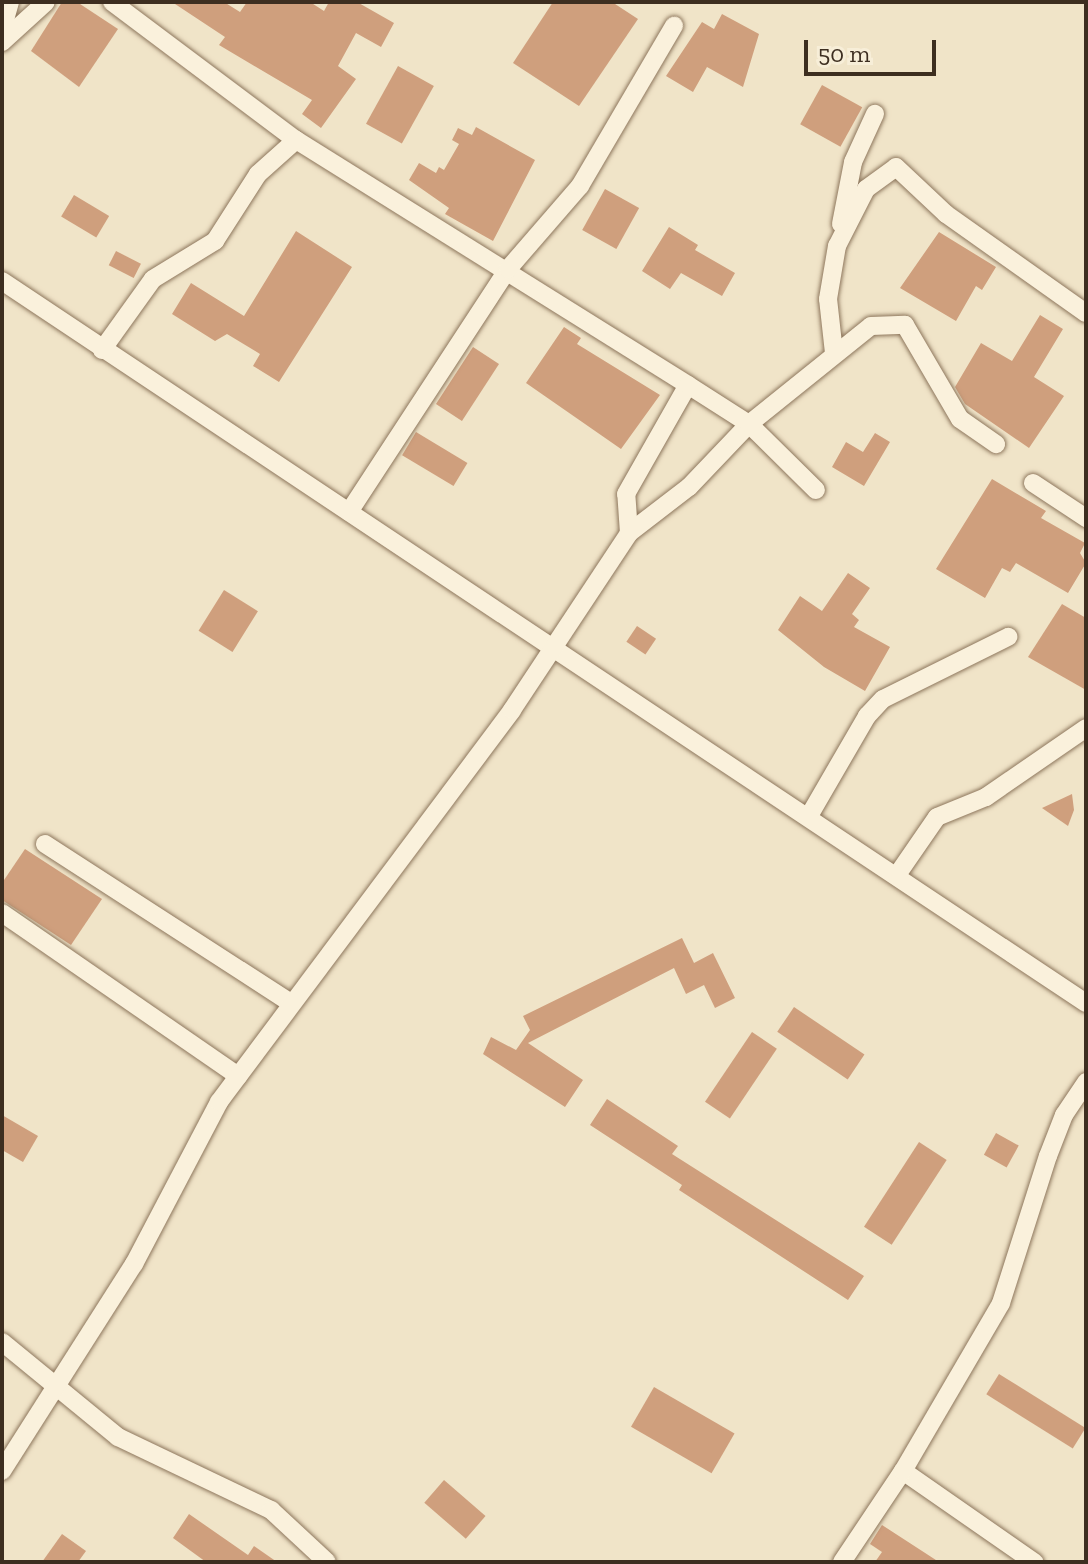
<!DOCTYPE html>
<html>
<head>
<meta charset="utf-8">
<style>
	body { margin:0 }
	#map { position:relative; width:1088px; height:1564px; overflow:hidden; background:#f0e4c8; font-family:"Zilla Slab",serif }
	div>[style] { position:absolute }
	.building>* { inset:0; background:#cf9f7d; transform-origin:0 0 }
	.roads { filter:drop-shadow(0 0 2px #8d765c) drop-shadow(0 0 2px #8d765c) }
	.minor>* { height:18px; margin:-9px; padding:0 9px; transform-origin:9px; border-radius:9px; background:#faf1dc }
	span { translate:-50% -50%; white-space:nowrap; text-align:center; line-height:1.15; -webkit-text-stroke:6px #f7eed8; paint-order:stroke }
	.frame { position:absolute; inset:0; border:4px solid #3d2e20; pointer-events:none }
	.scale { position:absolute; left:804px; top:40px; width:132px; height:36px; box-sizing:border-box; border:4px solid #3d2e20; border-top:0; padding-left:10px; font-size:24px; line-height:28px; white-space:nowrap; color:#3d2e20; -webkit-text-stroke:6px #f7eed8; paint-order:stroke }
</style>
</head>
<body>
<div id="map">
	<div class="building">
		<div style="clip-path:polygon(62px 2px,77px 2px,118px 29px,79px 87px,31px 51px)"></div>
		<div style="clip-path:polygon(172px 2px,224px 2px,240px 12px,247px 2px,310px 2px,324px 11px,329px 2px,357px 2px,394px 23px,381px 47px,356px 33px,338px 66px,356px 79px,321px 128px,302px 114px,312px 100px,219px 45px,225px 37px)"></div>
		<div style="clip-path:polygon(553px 2px,612px 2px,638px 19px,579px 106px,513px 63px)"></div>
		<div style="clip-path:polygon(722px 14px,759px 34px,743px 87px,707px 67px,693px 92px,666px 76px,702px 22px,714px 29px)"></div>
		<div style="left:398px;top:66px;width:41px;height:66px;rotate:29deg"></div>
		<div style="left:822px;top:85px;width:46px;height:45px;rotate:29deg"></div>
		<div style="clip-path:polygon(476px 127px,535px 160px,493px 241px,445px 214px,449px 208px,409px 180px,419px 163px,436px 173px,439px 167px,444px 170px,459px 144px,452px 140px,458px 128px,472px 135px)"></div>
		<div style="left:605px;top:189px;width:39px;height:47px;rotate:29deg"></div>
		<div style="left:74px;top:195px;width:41px;height:25px;rotate:31deg"></div>
		<div style="clip-path:polygon(669px 227px,698px 245px,695px 250px,735px 273px,722px 296px,681px 273px,670px 289px,642px 271px)"></div>
		<div style="clip-path:polygon(296px 231px,352px 267px,279px 382px,253px 366px,260px 354px,227px 334px,215px 341px,172px 314px,191px 283px,244px 316px)"></div>
		<div style="clip-path:polygon(939px 232px,996px 267px,982px 290px,976px 286px,956px 321px,900px 288px)"></div>
		<div style="left:116px;top:251px;width:28px;height:16px;rotate:27deg"></div>
		<div style="clip-path:polygon(1040px 315px,1063px 329px,1034px 377px,1064px 396px,1029px 448px,965px 404px,955px 387px,981px 343px,1012px 361px)"></div>
		<div style="clip-path:polygon(564px 327px,581px 338px,577px 344px,660px 395px,621px 449px,526px 383px)"></div>
		<div style="left:473px;top:347px;width:31px;height:68px;rotate:33deg"></div>
		<div style="left:416px;top:432px;width:60px;height:27px;rotate:31deg"></div>
		<div style="clip-path:polygon(875px 433px,890px 442px,864px 486px,832px 467px,846px 442px,863px 452px)"></div>
		<div style="clip-path:polygon(992px 479px,1046px 511px,1041px 518px,1085px 543px,1080px 553px,1086px 563px,1068px 593px,1016px 563px,1010px 572px,1002px 568px,985px 598px,936px 569px)"></div>
		<div style="clip-path:polygon(848px 573px,870px 588px,852px 614px,859px 620px,854px 627px,890px 647px,865px 691px,824px 667px,778px 630px,800px 596px,822px 611px)"></div>
		<div style="left:224px;top:590px;width:40px;height:48px;rotate:32deg"></div>
		<div style="clip-path:polygon(1062px 604px,1086px 618px,1086px 690px,1028px 657px)"></div>
		<div style="left:637px;top:626px;width:23px;height:19px;rotate:34deg"></div>
		<div style="clip-path:polygon(1072px 794px,1074px 810px,1068px 826px,1042px 808px)"></div>
		<div style="clip-path:polygon(25px 849px,102px 899px,71px 945px,2px 900px,2px 883px)"></div>
		<div style="clip-path:polygon(682px 938px,694px 963px,713px 953px,735px 998px,715px 1008px,704px 985px,686px 994px,674px 968px,528px 1043px,583px 1080px,565px 1107px,483px 1054px,491px 1037px,516px 1050px,530px 1030px,523px 1016px)"></div>
		<div style="left:794px;top:1007px;width:85px;height:30px;rotate:34deg"></div>
		<div style="left:752px;top:1032px;width:30px;height:84px;rotate:34deg"></div>
		<div style="clip-path:polygon(607px 1099px,678px 1146px,672px 1154px,864px 1276px,848px 1300px,679px 1190px,682px 1185px,590px 1125px)"></div>
		<div style="clip-path:polygon(2px 1115px,38px 1136px,23px 1162px,2px 1150px)"></div>
		<div style="left:996px;top:1133px;width:26px;height:25px;rotate:29deg"></div>
		<div style="left:919px;top:1142px;width:33px;height:101px;rotate:33deg"></div>
		<div style="left:999px;top:1374px;width:102px;height:24px;rotate:32deg"></div>
		<div style="left:654px;top:1387px;width:93px;height:46px;rotate:30deg"></div>
		<div style="left:444px;top:1480px;width:55px;height:30px;rotate:41deg"></div>
		<div style="clip-path:polygon(189px 1514px,248px 1555px,254px 1546px,277px 1562px,206px 1562px,173px 1538px)"></div>
		<div style="clip-path:polygon(882px 1525px,939px 1562px,875px 1562px,882px 1552px,870px 1544px)"></div>
		<div style="clip-path:polygon(62px 1534px,86px 1551px,78px 1562px,42px 1562px)"></div>
	</div>
	<div class="roads">
		<div class="minor">
			<div style="left:112px;top:2px;width:230px;rotate:36.9deg"></div>
			<div style="left:296px;top:140px;width:462px;rotate:32deg"></div>
			<div style="left:2px;top:30px;width:29px;rotate:-74deg"></div>
			<div style="left:2px;top:42px;width:59px;rotate:-42.3deg"></div>
			<div style="left:841px;top:224px;width:63px;rotate:-79deg"></div>
			<div style="left:853px;top:162px;width:53px;rotate:-65.4deg"></div>
			<div style="left:2px;top:281px;width:1302px;rotate:33.67deg"></div>
			<div style="left:102px;top:350px;width:87px;rotate:-54.3deg"></div>
			<div style="left:153px;top:279px;width:73px;rotate:-31.5deg"></div>
			<div style="left:215px;top:241px;width:80px;rotate:-57.3deg"></div>
			<div style="left:258px;top:174px;width:51px;rotate:-41.8deg"></div>
			<div style="left:834px;top:353px;width:54px;rotate:-96.3deg"></div>
			<div style="left:828px;top:299px;width:54px;rotate:-80.4deg"></div>
			<div style="left:837px;top:246px;width:64px;rotate:-63deg"></div>
			<div style="left:866px;top:189px;width:37px;rotate:-36deg"></div>
			<div style="left:896px;top:167px;width:69px;rotate:43.2deg"></div>
			<div style="left:946px;top:214px;width:171px;rotate:35.3deg"></div>
			<div style="left:1033px;top:483px;width:64px;rotate:33.4deg"></div>
			<div style="left:349px;top:512px;width:290px;rotate:-56.8deg"></div>
			<div style="left:508px;top:269px;width:110px;rotate:-49.1deg"></div>
			<div style="left:580px;top:186px;width:186px;rotate:-59.6deg"></div>
			<div style="left:629px;top:533px;width:39px;rotate:-94deg"></div>
			<div style="left:626px;top:494px;width:125px;rotate:-60.4deg"></div>
			<div style="left:688px;top:385px;width:72px;rotate:32.6deg"></div>
			<div style="left:749px;top:424px;width:94px;rotate:44.6deg"></div>
			<div style="left:809px;top:816px;width:116px;rotate:-59.9deg"></div>
			<div style="left:867px;top:716px;width:23px;rotate:-47deg"></div>
			<div style="left:883px;top:699px;width:140px;rotate:-26.4deg"></div>
			<div style="left:45px;top:844px;width:293px;rotate:32.9deg"></div>
			<div style="left:897px;top:875px;width:70px;rotate:-55.4deg"></div>
			<div style="left:937px;top:817px;width:53px;rotate:-22.2deg"></div>
			<div style="left:986px;top:797px;width:121px;rotate:-34.6deg"></div>
			<div style="left:2px;top:913px;width:287px;rotate:34.6deg"></div>
			<div style="left:2px;top:1342px;width:150px;rotate:39.3deg"></div>
			<div style="left:118px;top:1437px;width:170px;rotate:25.5deg"></div>
			<div style="left:271px;top:1510px;width:76px;rotate:42.9deg"></div>
			<div style="left:2px;top:1471px;width:246px;rotate:-57.5deg"></div>
			<div style="left:134px;top:1264px;width:183px;rotate:-62.3deg"></div>
			<div style="left:219px;top:1102px;width:489px;rotate:-53.2deg"></div>
			<div style="left:512px;top:710px;width:212px;rotate:-56.5deg"></div>
			<div style="left:629px;top:533px;width:76px;rotate:-37.5deg"></div>
			<div style="left:689px;top:487px;width:87px;rotate:-46.4deg"></div>
			<div style="left:749px;top:424px;width:156px;rotate:-38.8deg"></div>
			<div style="left:871px;top:326px;width:34px;rotate:-2deg"></div>
			<div style="left:905px;top:325px;width:109px;rotate:59.7deg"></div>
			<div style="left:960px;top:419px;width:44px;rotate:34.8deg"></div>
			<div style="left:903px;top:1471px;width:160px;rotate:34.8deg"></div>
			<div style="left:842px;top:1562px;width:110px;rotate:-56.2deg"></div>
			<div style="left:903px;top:1471px;width:194px;rotate:-59.7deg"></div>
			<div style="left:1001px;top:1303px;width:154px;rotate:-72.3deg"></div>
			<div style="left:1048px;top:1156px;width:44px;rotate:-68.7deg"></div>
			<div style="left:1064px;top:1115px;width:40px;rotate:-56deg"></div>
		</div>
	</div>
	<div class="frame"></div>
	<div class="scale">50 m</div>
</div>
</body>
</html>
